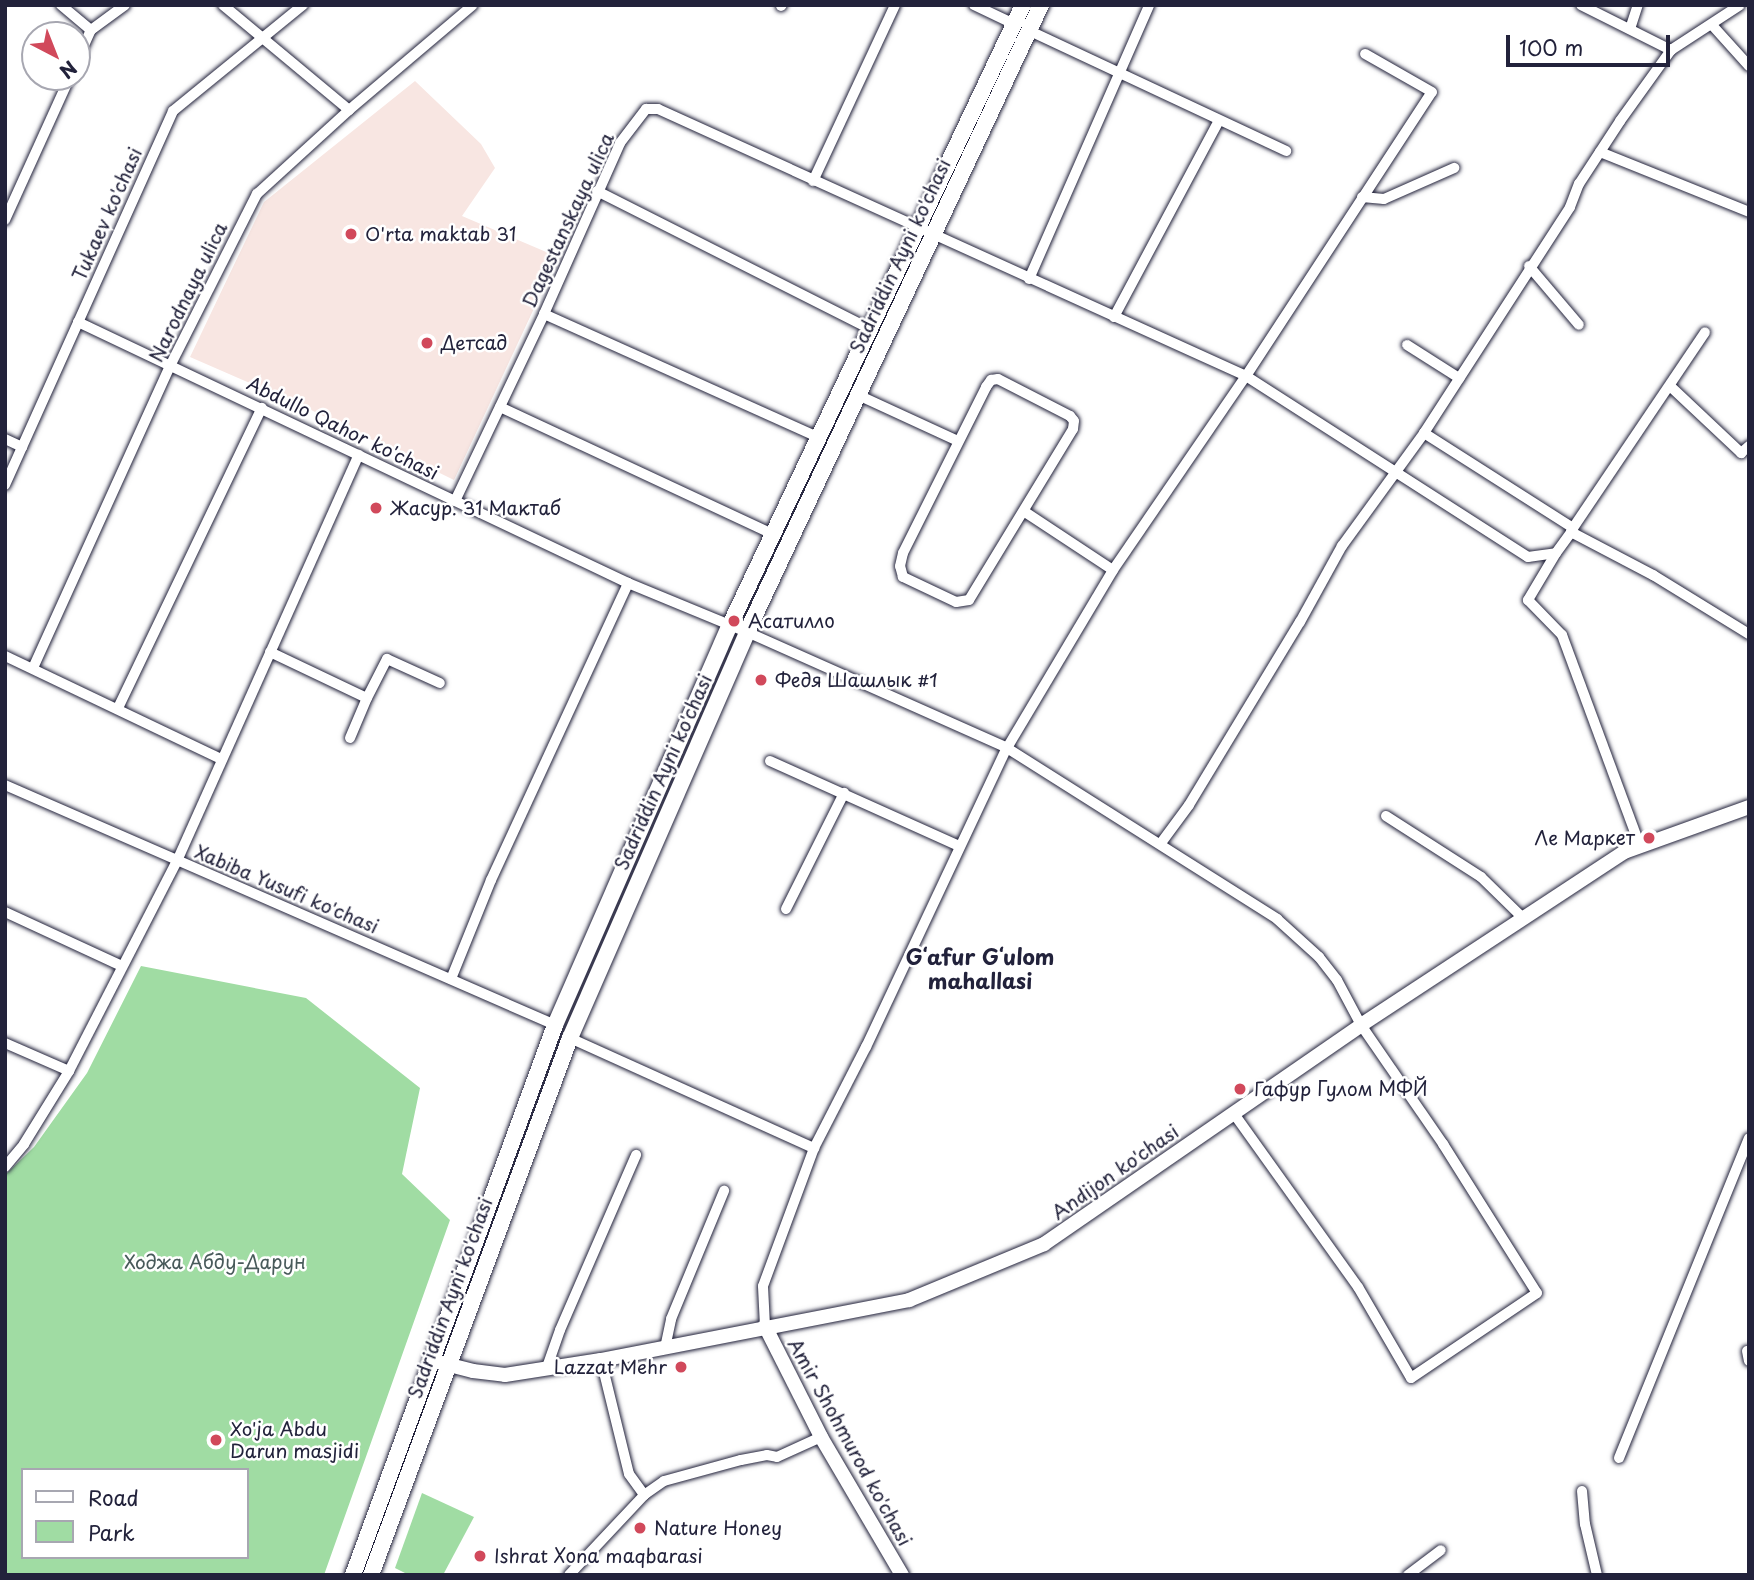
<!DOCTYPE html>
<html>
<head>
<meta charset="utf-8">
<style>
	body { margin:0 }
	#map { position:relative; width:1754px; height:1580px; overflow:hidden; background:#fff; font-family:"Playpen Sans",sans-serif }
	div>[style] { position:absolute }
	.built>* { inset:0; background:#f8e6e2 }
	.green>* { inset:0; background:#a0dca3 }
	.roads { filter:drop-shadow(0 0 2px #22223b) drop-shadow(0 0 2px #22223b) }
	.minor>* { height:10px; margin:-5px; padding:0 5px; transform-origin:5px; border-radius:5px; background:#fff }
	.tertiary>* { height:14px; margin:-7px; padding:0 7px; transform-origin:7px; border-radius:7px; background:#fff }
	.secondary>* { height:16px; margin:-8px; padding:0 8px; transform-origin:8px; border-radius:8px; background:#fff }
	.dots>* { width:19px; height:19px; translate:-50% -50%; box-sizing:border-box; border:4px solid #fff; border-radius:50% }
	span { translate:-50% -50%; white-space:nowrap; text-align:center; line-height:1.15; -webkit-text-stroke:5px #fff; paint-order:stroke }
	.street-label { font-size:19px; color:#22223b }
	.poi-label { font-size:19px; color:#22223b }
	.left { translate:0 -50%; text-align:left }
	.right { translate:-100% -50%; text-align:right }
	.park-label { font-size:19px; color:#485a5a }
	.neighbourhood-label { font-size:21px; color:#22223b; font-weight:700 }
	.frame { position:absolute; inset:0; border:7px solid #22223b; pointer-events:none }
	.legend { position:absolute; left:21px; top:1468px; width:228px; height:91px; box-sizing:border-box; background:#fff; border:2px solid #a7a7b1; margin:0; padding:9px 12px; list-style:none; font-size:21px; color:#22223b }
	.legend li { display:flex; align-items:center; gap:14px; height:35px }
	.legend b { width:35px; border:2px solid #a7a7b1 }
	.north { position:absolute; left:21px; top:21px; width:70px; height:70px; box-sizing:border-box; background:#fff; border:2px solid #a7a7b1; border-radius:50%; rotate:138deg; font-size:19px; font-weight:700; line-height:28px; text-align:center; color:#22223b }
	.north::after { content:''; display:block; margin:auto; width:24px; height:32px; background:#d1495b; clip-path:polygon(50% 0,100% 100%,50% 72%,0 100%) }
	.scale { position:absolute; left:1506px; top:35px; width:164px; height:32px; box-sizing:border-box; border:4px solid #22223b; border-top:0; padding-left:9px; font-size:21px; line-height:24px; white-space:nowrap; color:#22223b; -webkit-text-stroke:5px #fff; paint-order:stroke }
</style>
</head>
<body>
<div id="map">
	<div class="built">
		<div style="clip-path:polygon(415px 81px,481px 144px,495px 168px,462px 216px,558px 257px,454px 480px,307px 408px,190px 357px,264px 202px)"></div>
	</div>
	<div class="green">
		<div style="clip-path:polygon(evenodd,141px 966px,306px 998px,420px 1088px,402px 1174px,450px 1220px,324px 1575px,5px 1575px,5px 1175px,34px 1147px,87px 1073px,141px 966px,23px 1470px,247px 1470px,247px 1557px,23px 1557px,23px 1470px)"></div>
		<div style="clip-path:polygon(422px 1493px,474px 1517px,443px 1575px,409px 1575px,395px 1568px)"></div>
	</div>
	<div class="roads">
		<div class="minor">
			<div style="left:61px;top:5px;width:39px;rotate:40deg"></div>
			<div style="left:223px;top:5px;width:164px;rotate:39.8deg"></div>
			<div style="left:974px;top:5px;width:44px;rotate:25.4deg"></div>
			<div style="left:1581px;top:5px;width:101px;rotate:26.6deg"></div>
			<div style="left:781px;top:6px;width:1px;rotate:-45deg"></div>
			<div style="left:1712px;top:25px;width:55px;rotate:47.9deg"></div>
			<div style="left:1630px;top:29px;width:25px;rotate:-72deg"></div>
			<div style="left:1030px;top:31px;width:283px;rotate:25.1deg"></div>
			<div style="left:77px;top:61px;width:34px;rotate:-66deg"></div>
			<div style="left:91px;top:30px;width:42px;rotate:-36.3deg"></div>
			<div style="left:1600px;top:152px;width:161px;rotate:21.9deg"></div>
			<div style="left:813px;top:181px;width:194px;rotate:-65deg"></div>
			<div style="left:597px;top:191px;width:308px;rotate:26.8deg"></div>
			<div style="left:1362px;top:197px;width:22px;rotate:5deg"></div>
			<div style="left:1384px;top:199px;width:77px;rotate:-23.9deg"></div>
			<div style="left:5px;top:220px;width:157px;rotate:-65.6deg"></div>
			<div style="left:1529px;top:266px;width:77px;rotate:49.7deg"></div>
			<div style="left:1029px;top:279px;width:299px;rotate:-66.3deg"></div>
			<div style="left:544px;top:314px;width:300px;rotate:24.2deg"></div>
			<div style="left:1114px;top:317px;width:223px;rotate:-61.9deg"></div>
			<div style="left:78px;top:322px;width:609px;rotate:25.39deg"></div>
			<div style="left:628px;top:583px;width:129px;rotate:22.4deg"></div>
			<div style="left:747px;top:632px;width:285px;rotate:24deg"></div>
			<div style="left:1007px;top:748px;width:320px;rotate:32.3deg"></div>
			<div style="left:1277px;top:919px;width:57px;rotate:42.1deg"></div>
			<div style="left:1319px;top:957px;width:29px;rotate:52deg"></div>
			<div style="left:1337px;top:980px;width:51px;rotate:61.9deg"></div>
			<div style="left:1361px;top:1025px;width:145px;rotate:55.4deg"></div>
			<div style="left:1443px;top:1144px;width:176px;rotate:57.8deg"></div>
			<div style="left:1537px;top:1293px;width:152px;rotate:146deg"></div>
			<div style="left:1411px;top:1378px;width:105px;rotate:-120.2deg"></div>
			<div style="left:1358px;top:1287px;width:213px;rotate:-125.6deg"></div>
			<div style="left:1407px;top:345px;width:62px;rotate:32.4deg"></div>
			<div style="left:998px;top:379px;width:81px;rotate:27.2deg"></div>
			<div style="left:1070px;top:416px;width:6px;rotate:51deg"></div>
			<div style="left:1074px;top:421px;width:8px;rotate:97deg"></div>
			<div style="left:1073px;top:429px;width:200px;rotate:121.3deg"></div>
			<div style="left:969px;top:600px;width:13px;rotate:171deg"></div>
			<div style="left:956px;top:602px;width:59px;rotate:-154.7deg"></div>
			<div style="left:903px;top:577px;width:11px;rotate:-105deg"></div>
			<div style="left:900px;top:566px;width:13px;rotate:-77deg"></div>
			<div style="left:903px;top:553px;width:186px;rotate:-63.4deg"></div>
			<div style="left:986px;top:387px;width:9px;rotate:-54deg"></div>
			<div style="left:991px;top:380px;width:7px;rotate:-8deg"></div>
			<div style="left:1670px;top:386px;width:98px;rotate:43.3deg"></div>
			<div style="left:1741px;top:453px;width:11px;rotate:-41deg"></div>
			<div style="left:858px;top:395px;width:110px;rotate:24.7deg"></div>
			<div style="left:500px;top:407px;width:303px;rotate:25deg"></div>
			<div style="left:1424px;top:433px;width:177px;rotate:32.5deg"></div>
			<div style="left:1573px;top:528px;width:4px;rotate:117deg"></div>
			<div style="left:1571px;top:532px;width:93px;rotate:27.7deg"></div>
			<div style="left:1653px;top:575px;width:113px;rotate:31.6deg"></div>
			<div style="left:5px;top:439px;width:19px;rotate:25deg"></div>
			<div style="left:5px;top:485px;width:410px;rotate:-65.8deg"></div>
			<div style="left:173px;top:111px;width:168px;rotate:-39.2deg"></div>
			<div style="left:455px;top:501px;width:207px;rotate:-64.5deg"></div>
			<div style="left:544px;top:314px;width:187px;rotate:-66deg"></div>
			<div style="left:620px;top:143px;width:43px;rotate:-52.6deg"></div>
			<div style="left:646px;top:109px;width:12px"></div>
			<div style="left:658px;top:109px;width:646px;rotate:24.42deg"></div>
			<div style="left:1246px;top:376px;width:335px;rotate:32.7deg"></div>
			<div style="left:1528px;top:557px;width:28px;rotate:-8deg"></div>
			<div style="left:1556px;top:553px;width:26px;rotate:-54deg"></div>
			<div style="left:1025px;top:512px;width:105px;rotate:33.4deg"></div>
			<div style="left:1573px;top:528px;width:236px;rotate:-56deg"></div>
			<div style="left:1556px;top:553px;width:55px;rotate:120.8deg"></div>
			<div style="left:1528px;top:600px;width:49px;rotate:45.8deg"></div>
			<div style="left:1562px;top:635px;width:225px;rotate:69.7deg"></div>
			<div style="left:270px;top:652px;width:107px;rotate:25.4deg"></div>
			<div style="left:367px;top:698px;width:44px;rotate:-62.9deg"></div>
			<div style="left:387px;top:659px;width:58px;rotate:24.4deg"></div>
			<div style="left:5px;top:656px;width:239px;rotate:25.5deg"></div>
			<div style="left:33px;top:668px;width:334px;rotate:-65.6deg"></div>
			<div style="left:171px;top:364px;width:191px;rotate:-63.2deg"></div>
			<div style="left:257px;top:194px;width:125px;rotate:-42.4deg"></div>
			<div style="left:349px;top:110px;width:162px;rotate:-40.3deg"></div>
			<div style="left:118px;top:708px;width:333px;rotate:-64.4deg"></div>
			<div style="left:350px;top:738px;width:43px;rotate:-67deg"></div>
			<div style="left:770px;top:761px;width:207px;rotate:24.2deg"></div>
			<div style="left:5px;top:785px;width:600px;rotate:23.57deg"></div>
			<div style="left:1386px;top:816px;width:113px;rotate:32.7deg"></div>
			<div style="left:1481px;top:877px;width:59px;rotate:44.3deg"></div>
			<div style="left:1161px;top:843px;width:47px;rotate:-53.6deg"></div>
			<div style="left:1189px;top:805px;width:214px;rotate:-58.8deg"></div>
			<div style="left:1300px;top:622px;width:87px;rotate:-61.1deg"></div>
			<div style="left:1342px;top:546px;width:140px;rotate:-54deg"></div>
			<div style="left:1424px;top:433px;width:269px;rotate:-57.1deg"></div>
			<div style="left:1570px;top:207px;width:25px;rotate:-69deg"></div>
			<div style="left:1579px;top:184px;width:75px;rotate:-56.9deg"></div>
			<div style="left:1620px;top:121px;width:87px;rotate:-54.3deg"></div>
			<div style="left:1671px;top:50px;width:82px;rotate:-33.1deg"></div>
			<div style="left:786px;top:909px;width:130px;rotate:-63.4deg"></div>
			<div style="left:5px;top:912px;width:129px;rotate:24.8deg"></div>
			<div style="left:451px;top:979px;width:107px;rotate:-68deg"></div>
			<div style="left:491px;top:880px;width:327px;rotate:-65.2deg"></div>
			<div style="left:570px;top:1038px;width:268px;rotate:24.3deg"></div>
			<div style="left:5px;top:1043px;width:70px;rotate:23.6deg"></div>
			<div style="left:5px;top:1167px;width:30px;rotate:-50deg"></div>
			<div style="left:24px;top:1144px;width:86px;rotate:-58.3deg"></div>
			<div style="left:69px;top:1071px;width:236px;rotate:-62.8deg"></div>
			<div style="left:177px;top:861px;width:445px;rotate:-65.9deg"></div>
			<div style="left:765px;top:1326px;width:40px;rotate:-92.9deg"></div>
			<div style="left:763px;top:1286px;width:147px;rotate:-69.7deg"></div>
			<div style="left:814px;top:1148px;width:114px;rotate:-62.8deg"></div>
			<div style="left:866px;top:1047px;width:331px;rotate:-64.8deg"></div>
			<div style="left:1007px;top:748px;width:207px;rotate:-59.2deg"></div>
			<div style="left:1113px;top:570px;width:235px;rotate:-55.6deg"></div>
			<div style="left:1246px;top:376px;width:339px;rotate:-56.8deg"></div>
			<div style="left:1432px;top:92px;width:77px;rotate:-150.4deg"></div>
			<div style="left:665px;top:1348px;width:30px;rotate:-78deg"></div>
			<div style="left:671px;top:1319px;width:139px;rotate:-67.5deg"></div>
			<div style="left:1747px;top:1351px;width:10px;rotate:79deg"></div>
			<div style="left:601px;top:1360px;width:117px;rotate:76.2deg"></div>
			<div style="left:629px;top:1474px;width:26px;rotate:54deg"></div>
			<div style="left:546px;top:1370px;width:42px;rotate:-70.7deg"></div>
			<div style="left:560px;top:1330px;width:191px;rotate:-66.5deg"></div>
			<div style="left:1619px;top:1458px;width:345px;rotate:-67.9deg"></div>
			<div style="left:1582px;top:1491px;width:33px;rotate:85deg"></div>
			<div style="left:1585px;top:1524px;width:52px;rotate:76.8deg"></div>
			<div style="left:569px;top:1575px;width:110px;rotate:-46.8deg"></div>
			<div style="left:644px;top:1495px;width:24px;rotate:-35deg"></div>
			<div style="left:664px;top:1481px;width:80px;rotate:-15.3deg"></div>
			<div style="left:741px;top:1460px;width:26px;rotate:-11deg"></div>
			<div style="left:767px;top:1455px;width:10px;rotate:11deg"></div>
			<div style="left:777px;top:1457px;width:48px;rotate:-24.4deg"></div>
			<div style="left:1408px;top:1575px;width:41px;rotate:-37.1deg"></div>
		</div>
		<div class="tertiary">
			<div style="left:765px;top:1326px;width:124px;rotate:63.2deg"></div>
			<div style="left:821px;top:1437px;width:160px;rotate:59.6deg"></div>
			<div style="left:430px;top:1360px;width:44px;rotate:14.3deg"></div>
			<div style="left:473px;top:1371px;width:32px;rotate:7deg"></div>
			<div style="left:505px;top:1375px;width:97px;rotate:-8.9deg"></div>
			<div style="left:601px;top:1360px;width:314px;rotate:-11deg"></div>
			<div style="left:909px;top:1300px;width:146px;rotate:-22.5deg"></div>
			<div style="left:1044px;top:1244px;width:385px;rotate:-34.6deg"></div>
			<div style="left:1361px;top:1025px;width:315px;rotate:-33.3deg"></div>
			<div style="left:1624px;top:852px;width:133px;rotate:-19.8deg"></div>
		</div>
		<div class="secondary">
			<div style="left:353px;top:1575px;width:586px;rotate:-69.83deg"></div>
			<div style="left:555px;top:1025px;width:434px;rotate:-66.4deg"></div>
			<div style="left:729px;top:627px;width:688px;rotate:-64.7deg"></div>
			<div style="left:371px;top:1575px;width:573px;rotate:-69.67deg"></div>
			<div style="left:570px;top:1038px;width:443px;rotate:-66.4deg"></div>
			<div style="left:747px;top:632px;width:693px;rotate:-64.88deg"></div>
		</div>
	</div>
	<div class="dots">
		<div style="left:351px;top:234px;background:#d1495b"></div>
		<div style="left:427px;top:343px;background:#d1495b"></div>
		<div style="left:376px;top:508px;background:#d1495b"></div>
		<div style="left:734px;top:621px;background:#d1495b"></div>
		<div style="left:761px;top:680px;background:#d1495b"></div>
		<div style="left:1649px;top:838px;background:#d1495b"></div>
		<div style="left:1240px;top:1089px;background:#d1495b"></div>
		<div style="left:681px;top:1367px;background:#d1495b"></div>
		<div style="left:216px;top:1440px;background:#d1495b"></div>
		<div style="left:640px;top:1528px;background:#d1495b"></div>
		<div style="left:480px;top:1556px;background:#d1495b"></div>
	</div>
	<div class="street-label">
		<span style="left:107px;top:214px;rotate:-66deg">Tukaev ko'chasi</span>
		<span style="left:568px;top:220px;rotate:-65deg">Dagestanskaya ulica</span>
		<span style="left:900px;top:256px;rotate:-65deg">Sadriddin Ayni ko'chasi</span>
		<span style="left:188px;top:292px;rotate:-64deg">Narodnaya ulica</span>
		<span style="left:343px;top:428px;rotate:26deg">Abdullo Qahor ko'chasi</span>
		<span style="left:663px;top:772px;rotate:-66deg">Sadriddin Ayni ko'chasi</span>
		<span style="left:287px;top:889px;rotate:23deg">Xabiba Yusufi ko'chasi</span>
		<span style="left:1115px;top:1172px;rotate:-35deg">Andijon ko'chasi</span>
		<span style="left:450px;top:1298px;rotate:-70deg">Sadriddin Ayni ko'chasi</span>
		<span style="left:850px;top:1442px;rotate:61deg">Amir Shohmurod ko'chasi</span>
	</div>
	<div class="poi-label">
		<span class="left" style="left:365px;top:234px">O'rta maktab 31</span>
		<span class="left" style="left:441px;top:343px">Детсад</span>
		<span class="left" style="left:390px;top:508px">Жасур. 31 Мактаб</span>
		<span class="left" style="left:748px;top:621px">Асатилло</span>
		<span class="left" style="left:775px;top:680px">Федя Шашлык #1</span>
		<span class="right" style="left:1635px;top:838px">Ле Маркет</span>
		<span class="left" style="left:1254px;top:1089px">Гафур Гулом МФЙ</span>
		<span class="right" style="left:667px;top:1367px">Lazzat Mehr</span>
		<span class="left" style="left:230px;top:1440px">Xo'ja Abdu<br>Darun masjidi</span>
		<span class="left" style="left:654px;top:1528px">Nature Honey</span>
		<span class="left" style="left:494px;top:1556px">Ishrat Хоnа mаqbаrasi</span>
	</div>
	<div class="park-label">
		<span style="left:215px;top:1262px">Ходжа Абду-Дарун</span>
	</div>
	<div class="neighbourhood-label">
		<span style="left:980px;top:968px">Gʻafur Gʻulom<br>mahallasi</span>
	</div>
	<div class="frame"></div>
	<ul class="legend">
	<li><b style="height:9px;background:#fff"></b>Road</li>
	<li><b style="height:19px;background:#a0dca3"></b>Park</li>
	</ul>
	<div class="north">N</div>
	<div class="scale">100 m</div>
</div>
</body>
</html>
